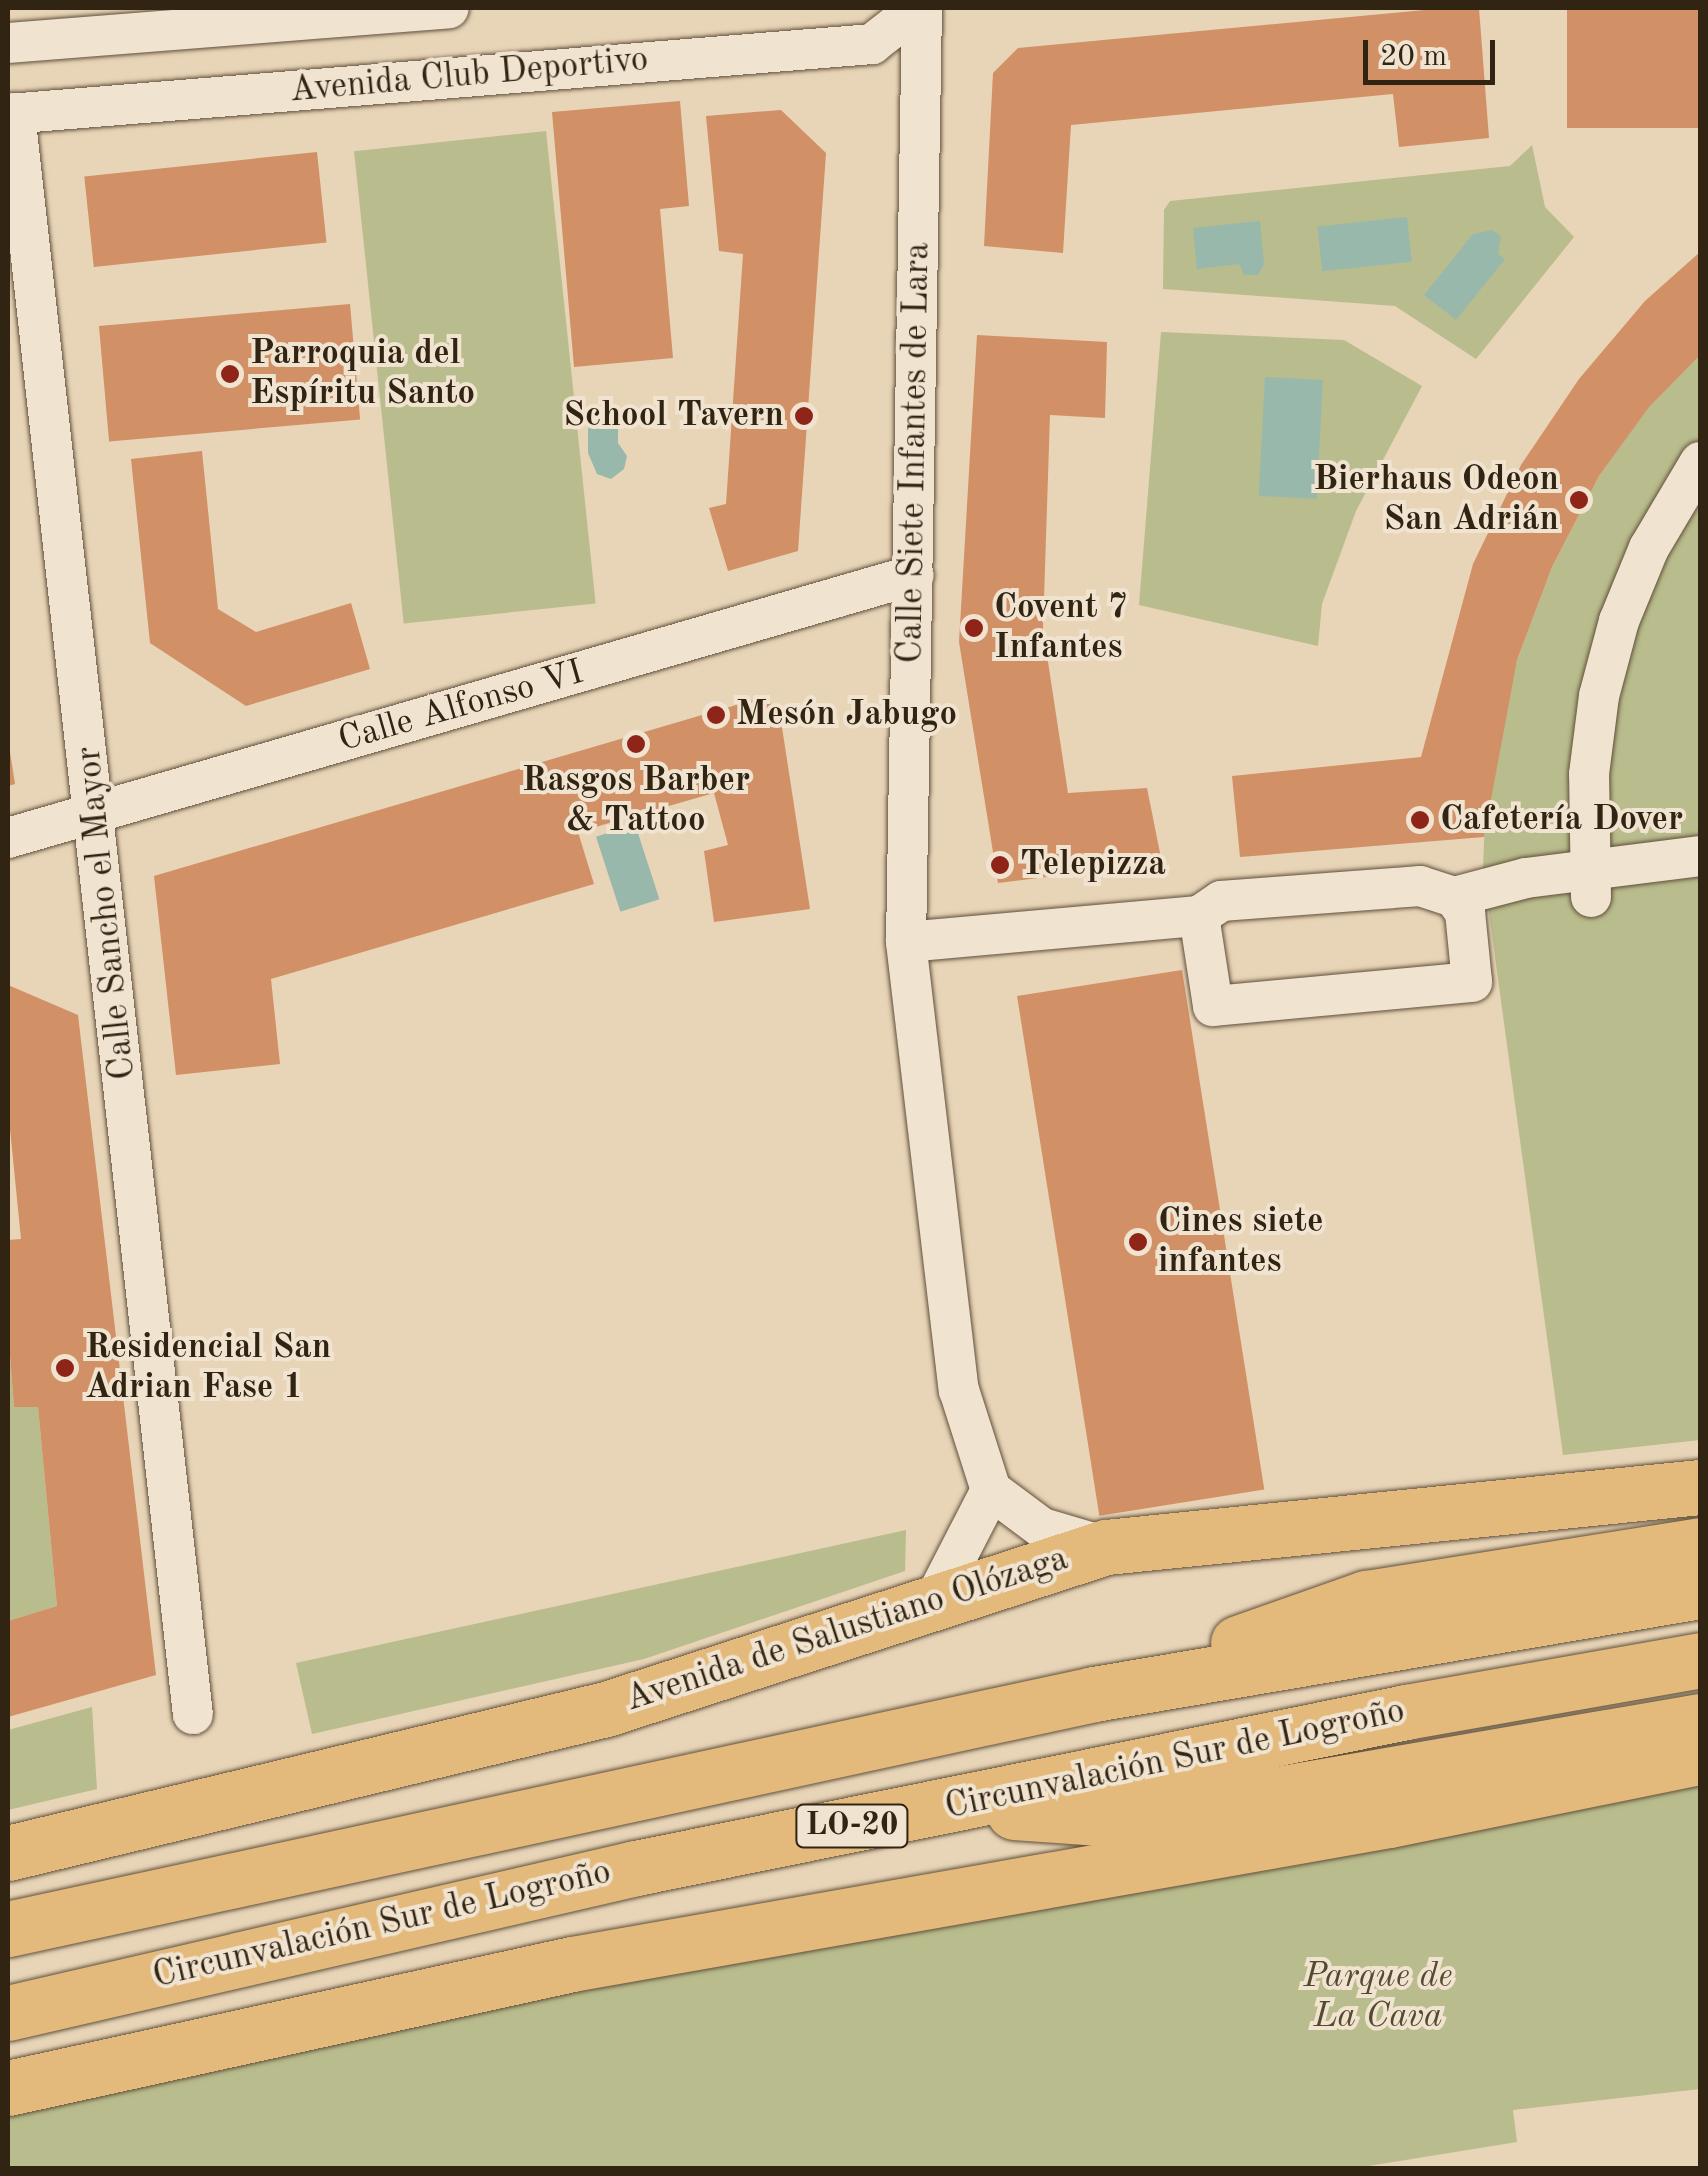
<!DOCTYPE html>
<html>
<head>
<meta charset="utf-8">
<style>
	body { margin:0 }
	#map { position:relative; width:1708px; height:2176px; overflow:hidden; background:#e8d4b7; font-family:"Old Standard TT",serif }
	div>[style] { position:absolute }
	.green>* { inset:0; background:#b9bc8c; transform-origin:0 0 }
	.water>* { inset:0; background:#98b8ab; transform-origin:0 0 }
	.building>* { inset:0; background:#d19065; transform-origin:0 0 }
	.roads { filter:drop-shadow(0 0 2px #60503b) drop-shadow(0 0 2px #60503b) }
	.street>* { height:40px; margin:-20px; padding:0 20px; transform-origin:20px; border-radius:20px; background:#f0e3d0 }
	.primary>* { height:55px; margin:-27.5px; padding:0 27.5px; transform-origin:27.5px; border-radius:27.5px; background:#e4ba7c }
	.highway>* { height:55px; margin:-27.5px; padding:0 27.5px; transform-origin:27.5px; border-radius:27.5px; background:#e4ba7c }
	.dots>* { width:28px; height:28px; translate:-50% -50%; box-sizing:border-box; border:5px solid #f0e3d0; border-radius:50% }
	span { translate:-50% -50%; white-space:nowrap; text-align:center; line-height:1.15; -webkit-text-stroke:8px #f0e3d0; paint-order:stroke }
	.shield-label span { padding:2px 8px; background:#f0e3d0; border:2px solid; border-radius:8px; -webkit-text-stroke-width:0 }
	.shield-label { font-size:32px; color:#322412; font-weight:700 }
	.street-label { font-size:35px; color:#322412 }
	.poi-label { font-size:35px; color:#322412; font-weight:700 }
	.left { translate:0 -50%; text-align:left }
	.right { translate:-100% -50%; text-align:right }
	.park-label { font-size:35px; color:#544a30; font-style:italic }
	.frame { position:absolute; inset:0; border:10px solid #322412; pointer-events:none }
	.scale { position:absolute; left:1363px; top:40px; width:132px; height:45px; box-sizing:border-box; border:5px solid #322412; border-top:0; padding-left:12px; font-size:30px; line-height:35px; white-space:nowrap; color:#322412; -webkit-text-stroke:8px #f0e3d0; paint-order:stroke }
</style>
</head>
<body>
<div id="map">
	<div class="green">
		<div style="left:546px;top:131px;width:475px;height:193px;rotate:84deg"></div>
		<div style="clip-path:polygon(1532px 145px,1545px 207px,1574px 237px,1476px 359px,1395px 306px,1163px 289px,1164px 210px,1170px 201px,1510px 166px)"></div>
		<div style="clip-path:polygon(1161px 332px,1344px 340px,1422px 386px,1356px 511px,1322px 604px,1318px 646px,1139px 605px)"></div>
		<div style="clip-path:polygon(1700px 354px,1700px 1440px,1563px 1455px,1483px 869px,1485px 816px,1517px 660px,1552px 567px,1599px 476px,1656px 396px)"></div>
		<div style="clip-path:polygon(8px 1330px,14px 1406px,38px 1407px,57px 1606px,8px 1621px)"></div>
		<div style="clip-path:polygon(906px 1530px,905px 1571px,644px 1659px,312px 1734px,296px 1663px)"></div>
		<div style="clip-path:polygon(92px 1707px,97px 1789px,8px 1810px,8px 1730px)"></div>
		<div style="clip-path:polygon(1700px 1770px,1700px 2089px,1513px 2110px,1517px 2142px,1356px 2168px,8px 2168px,8px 2113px,265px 2047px)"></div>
	</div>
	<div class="water">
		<div style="left:1407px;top:217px;width:45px;height:90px;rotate:84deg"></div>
		<div style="clip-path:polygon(1260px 221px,1264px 264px,1258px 275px,1244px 275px,1239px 264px,1197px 269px,1193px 228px)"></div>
		<div style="clip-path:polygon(1492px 230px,1501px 236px,1498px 254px,1505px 259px,1456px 320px,1424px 295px,1473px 234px)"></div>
		<div style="left:1265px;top:377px;width:58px;height:119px;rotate:3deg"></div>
		<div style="clip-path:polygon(606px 405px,618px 408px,618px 443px,627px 456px,624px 469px,611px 479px,597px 474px,588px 453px,588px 425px,597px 408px)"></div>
		<div style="left:635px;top:824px;width:79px;height:41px;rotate:72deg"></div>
	</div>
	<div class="building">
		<div style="clip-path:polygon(1446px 8px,1479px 8px,1489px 138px,1399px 147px,1393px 94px,1071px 125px,1063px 253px,984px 246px,993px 73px,1018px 48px)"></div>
		<div style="left:1567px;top:8px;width:133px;height:120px"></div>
		<div style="clip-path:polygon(680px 101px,689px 206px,660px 209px,673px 358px,574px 367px,552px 112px)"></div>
		<div style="clip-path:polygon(781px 110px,826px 153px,798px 551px,728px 571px,709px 508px,726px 504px,743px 254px,719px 251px,706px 116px)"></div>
		<div style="left:317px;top:152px;width:91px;height:234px;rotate:84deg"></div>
		<div style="clip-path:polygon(1700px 252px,1700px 355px,1649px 407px,1599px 476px,1552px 567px,1517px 660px,1484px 837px,1240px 857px,1232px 776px,1421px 757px,1473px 564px,1521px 465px,1579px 379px,1645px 301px)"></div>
		<div style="left:350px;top:304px;width:116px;height:252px;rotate:85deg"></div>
		<div style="clip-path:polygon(977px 335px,1107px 342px,1105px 418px,1050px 415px,1043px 629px,1068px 793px,1147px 788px,1162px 863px,998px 883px,959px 642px)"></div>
		<div style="clip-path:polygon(202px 451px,218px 609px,256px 632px,351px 603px,370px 669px,246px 706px,150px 643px,131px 459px)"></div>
		<div style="clip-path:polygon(760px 698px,779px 708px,810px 909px,714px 922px,704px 851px,728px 845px,714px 793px,578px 832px,594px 884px,271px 979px,280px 1064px,176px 1075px,154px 876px)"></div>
		<div style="clip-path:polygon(8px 739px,15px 784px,8px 786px)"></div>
		<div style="left:1182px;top:970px;width:526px;height:167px;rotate:81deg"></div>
		<div style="clip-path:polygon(8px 985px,78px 1015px,156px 1675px,8px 1717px,8px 1621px,57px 1606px,38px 1407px,14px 1407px,8px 1330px,8px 1240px,21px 1239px,8px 1109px)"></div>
	</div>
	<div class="roads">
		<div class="street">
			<div style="left:922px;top:8px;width:934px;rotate:90.98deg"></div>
			<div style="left:906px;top:942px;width:451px;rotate:83.3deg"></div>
			<div style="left:959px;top:1390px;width:105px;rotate:72.3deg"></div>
			<div style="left:991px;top:1490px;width:64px;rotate:36.7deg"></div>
			<div style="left:1042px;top:1528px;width:67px;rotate:16.5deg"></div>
			<div style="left:8px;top:43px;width:442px;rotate:-4.5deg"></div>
			<div style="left:15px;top:113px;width:1611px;rotate:83.66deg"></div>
			<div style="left:8px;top:114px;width:867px;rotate:-4.63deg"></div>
			<div style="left:872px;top:44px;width:58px;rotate:-38deg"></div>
			<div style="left:8px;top:838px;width:943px;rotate:-16.19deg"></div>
			<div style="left:1454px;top:897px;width:74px;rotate:-14.8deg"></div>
			<div style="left:1526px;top:878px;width:175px;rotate:-7.2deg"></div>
			<div style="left:1591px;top:897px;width:123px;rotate:-90.9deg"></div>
			<div style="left:1589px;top:774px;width:79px;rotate:-82.7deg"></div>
			<div style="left:1599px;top:696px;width:78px;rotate:-75.1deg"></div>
			<div style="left:1619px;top:621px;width:79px;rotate:-67.7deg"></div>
			<div style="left:1649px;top:548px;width:100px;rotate:-59.3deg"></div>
			<div style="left:906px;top:942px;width:294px;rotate:-5.1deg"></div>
			<div style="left:1199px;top:916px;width:27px;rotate:-34deg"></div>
			<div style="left:1221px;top:901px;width:200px;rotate:-4.3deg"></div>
			<div style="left:1420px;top:886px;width:36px;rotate:18deg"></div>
			<div style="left:1454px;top:897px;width:19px;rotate:54deg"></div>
			<div style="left:1465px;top:912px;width:70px;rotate:84.3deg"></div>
			<div style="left:1472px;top:982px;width:260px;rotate:174.7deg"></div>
			<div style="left:1213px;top:1006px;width:91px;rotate:-98.8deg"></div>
			<div style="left:936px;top:1597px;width:120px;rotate:-62.8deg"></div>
		</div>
		<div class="primary">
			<div style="left:8px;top:1853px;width:615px;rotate:-13.54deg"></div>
			<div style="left:606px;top:1709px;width:526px;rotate:-17.95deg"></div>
			<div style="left:1106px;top:1547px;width:597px;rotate:-5.77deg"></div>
			<div style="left:8px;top:2088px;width:577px;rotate:-12.4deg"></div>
			<div style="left:572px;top:1964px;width:830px;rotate:-10deg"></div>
			<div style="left:1389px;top:1820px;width:317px;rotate:-11.5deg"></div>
		</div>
		<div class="highway">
			<div style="left:1238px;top:1643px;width:136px;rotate:-19.4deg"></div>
			<div style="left:1366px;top:1598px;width:338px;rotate:-9deg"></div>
			<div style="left:1014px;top:1812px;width:112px;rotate:4.1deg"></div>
			<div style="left:1126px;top:1820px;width:582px;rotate:-9.79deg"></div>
			<div style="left:8px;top:1929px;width:1111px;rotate:-12.21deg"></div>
			<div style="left:1094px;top:1694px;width:615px;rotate:-9.65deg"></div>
			<div style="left:8px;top:2013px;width:645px;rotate:-13deg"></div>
			<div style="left:636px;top:1868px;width:786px;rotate:-11.45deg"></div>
			<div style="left:1406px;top:1712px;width:299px;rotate:-10deg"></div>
		</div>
	</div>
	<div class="dots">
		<div style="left:230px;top:374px;background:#8f2418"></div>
		<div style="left:804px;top:416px;background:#8f2418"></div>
		<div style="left:1579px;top:500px;background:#8f2418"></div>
		<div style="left:974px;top:628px;background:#8f2418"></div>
		<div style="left:716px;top:715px;background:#8f2418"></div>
		<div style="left:636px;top:744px;background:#8f2418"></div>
		<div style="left:1420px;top:820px;background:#8f2418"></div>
		<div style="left:1000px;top:865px;background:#8f2418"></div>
		<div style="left:1138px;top:1242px;background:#8f2418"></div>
		<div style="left:65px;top:1368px;background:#8f2418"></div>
	</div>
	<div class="shield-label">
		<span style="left:852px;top:1826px">LO-20</span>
	</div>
	<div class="street-label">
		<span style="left:469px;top:76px;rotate:-5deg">Avenida Club Deportivo</span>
		<span style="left:915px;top:453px;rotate:-89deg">Calle Siete Infantes de Lara</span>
		<span style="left:461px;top:707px;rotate:-16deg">Calle Alfonso VI</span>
		<span style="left:107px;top:913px;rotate:-96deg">Calle Sancho el Mayor</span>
		<span style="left:847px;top:1630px;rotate:-18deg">Avenida de Salustiano Olózaga</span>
		<span style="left:1175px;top:1760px;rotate:-12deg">Circunvalación Sur de Logroño</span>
		<span style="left:382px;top:1925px;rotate:-13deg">Circunvalación Sur de Logroño</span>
	</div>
	<div class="poi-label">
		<span class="left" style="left:250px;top:374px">Parroquia del<br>Espíritu Santo</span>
		<span class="right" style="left:784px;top:416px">School Tavern</span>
		<span class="right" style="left:1559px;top:500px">Bierhaus Odeon<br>San Adrián</span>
		<span class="left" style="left:994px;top:628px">Covent 7<br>Infantes</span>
		<span class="left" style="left:736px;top:715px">Mesón Jabugo</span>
		<span style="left:636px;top:801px">Rasgos Barber<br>&amp; Tattoo</span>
		<span class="left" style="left:1440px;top:820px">Cafetería Dover</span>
		<span class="left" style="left:1020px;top:865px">Telepizza</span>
		<span class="left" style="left:1158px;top:1242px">Cines siete<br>infantes</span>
		<span class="left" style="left:85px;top:1368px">Residencial San<br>Adrian Fase 1</span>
	</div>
	<div class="park-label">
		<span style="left:1378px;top:1997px">Parque de<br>La Cava</span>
	</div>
	<div class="frame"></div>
	<div class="scale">20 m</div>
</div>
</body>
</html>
